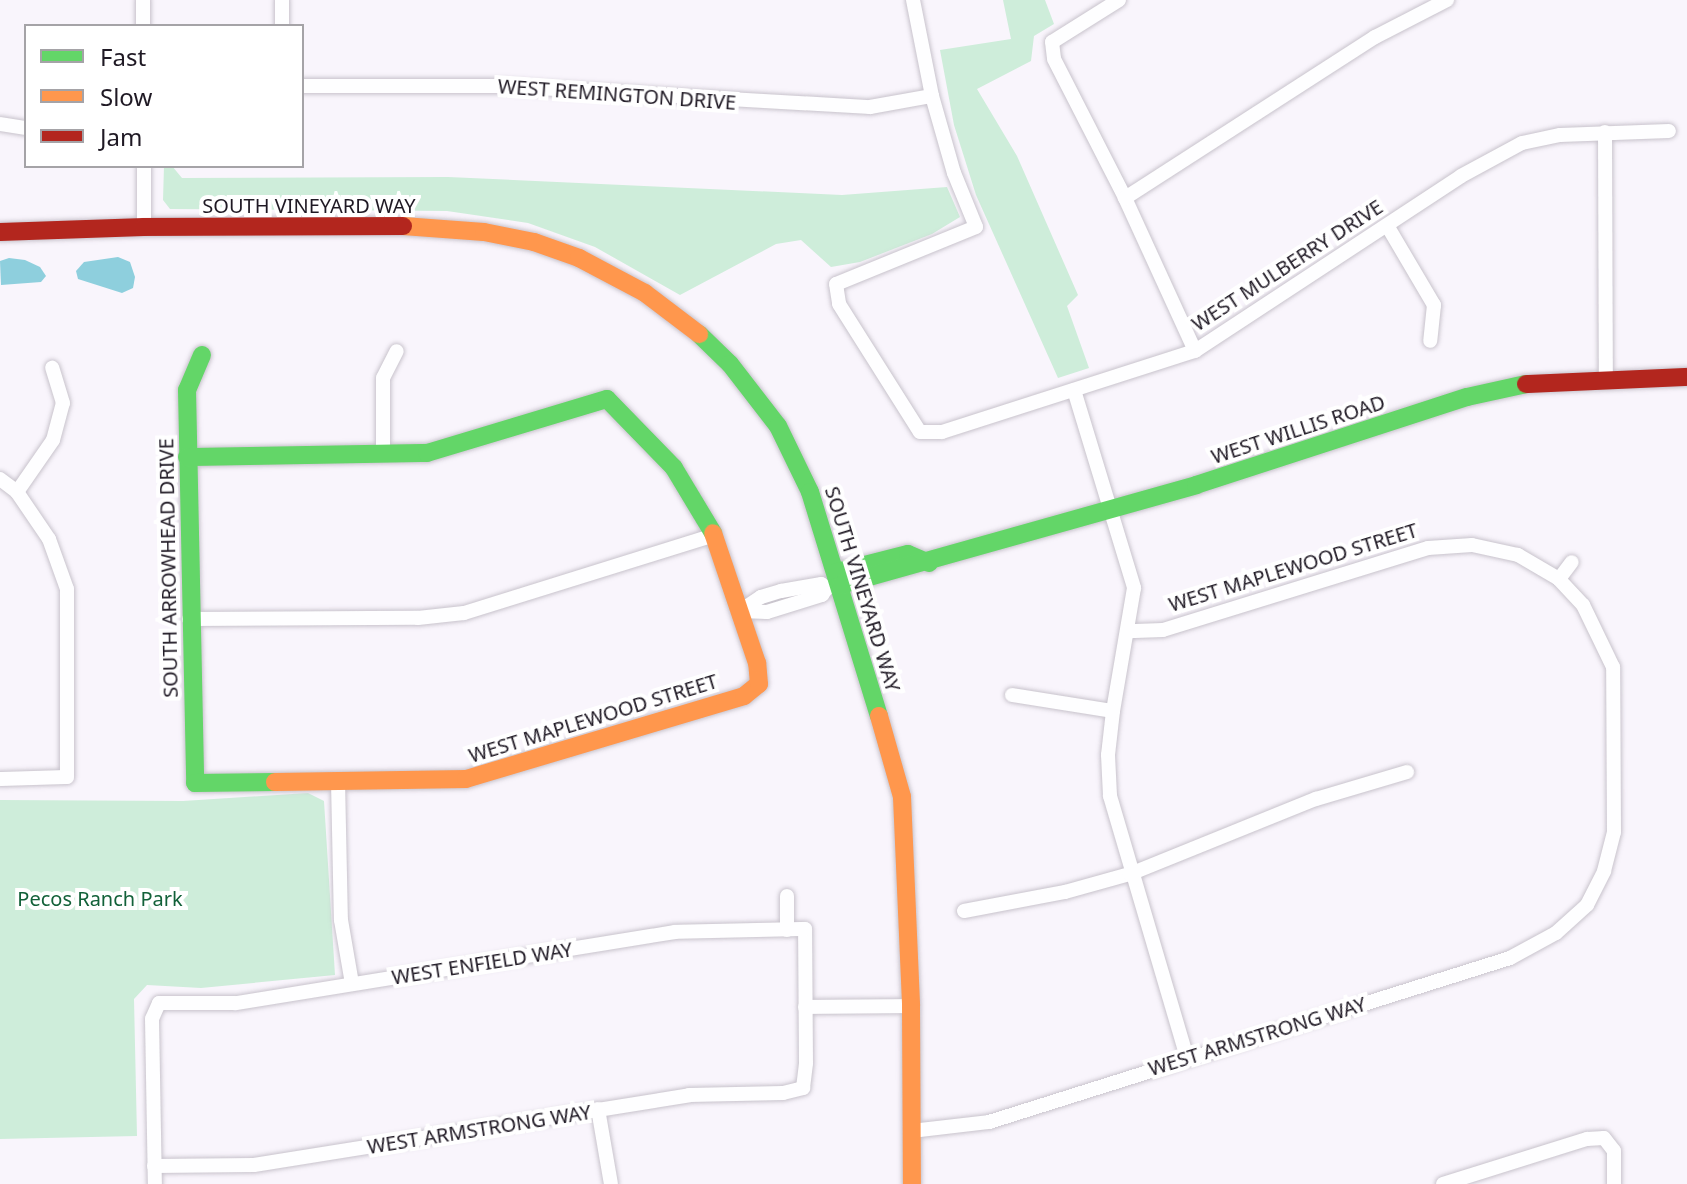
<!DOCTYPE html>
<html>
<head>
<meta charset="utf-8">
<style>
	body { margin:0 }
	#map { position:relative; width:1687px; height:1184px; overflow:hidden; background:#f9f5fc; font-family:"Noto Sans",sans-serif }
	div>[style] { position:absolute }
	.green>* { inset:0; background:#ceedda }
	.water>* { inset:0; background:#8ecfdd }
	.roads { filter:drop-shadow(0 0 2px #c8c3cc) drop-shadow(0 0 2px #c8c3cc) }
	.street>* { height:14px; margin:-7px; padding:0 7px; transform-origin:7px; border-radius:7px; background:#fefeff }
	.fast>* { height:18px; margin:-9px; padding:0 9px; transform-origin:9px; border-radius:9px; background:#63d668 }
	.slow>* { height:18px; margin:-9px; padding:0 9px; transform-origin:9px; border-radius:9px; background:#ff974d }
	.jam>* { height:18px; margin:-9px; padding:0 9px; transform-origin:9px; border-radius:9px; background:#b3261e }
	span { translate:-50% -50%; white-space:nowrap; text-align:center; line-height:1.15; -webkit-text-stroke:8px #fff; paint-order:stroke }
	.street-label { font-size:20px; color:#1f1924 }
	.park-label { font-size:20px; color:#126139 }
	.legend { position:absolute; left:24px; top:24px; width:280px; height:144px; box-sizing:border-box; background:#fff; border:2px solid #a5a3a7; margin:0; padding:10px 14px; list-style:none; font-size:24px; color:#1f1924 }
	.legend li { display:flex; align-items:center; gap:16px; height:40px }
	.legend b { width:40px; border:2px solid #a5a3a7 }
</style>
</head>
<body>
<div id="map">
	<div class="green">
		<div style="clip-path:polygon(1003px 0,1045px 0,1054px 24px,1034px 36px,1031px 61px,977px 89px,1017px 156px,1078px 295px,1067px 306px,1089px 368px,1058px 378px,976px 195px,954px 125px,940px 50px,1011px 39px)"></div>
		<div style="clip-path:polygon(164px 166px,172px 166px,182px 178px,448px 177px,842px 195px,947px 187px,960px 217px,932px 234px,860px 262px,831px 267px,801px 240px,776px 244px,680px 295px,595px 247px,528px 223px,447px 211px,170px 209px,163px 200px)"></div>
		<div style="clip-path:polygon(308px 793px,324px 801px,335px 975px,201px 988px,147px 985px,134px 999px,137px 1136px,0 1139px,0 800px,183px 801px)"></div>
	</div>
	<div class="water">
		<div style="clip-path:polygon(118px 257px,130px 262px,135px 277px,133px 288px,122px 293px,78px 279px,76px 271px,84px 262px)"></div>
		<div style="clip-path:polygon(9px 258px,25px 260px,40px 267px,46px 276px,41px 282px,1px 285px,0 261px)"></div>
	</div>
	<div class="roads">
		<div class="street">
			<div style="left:143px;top:0;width:26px;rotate:90deg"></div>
			<div style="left:282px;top:0;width:26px;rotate:90deg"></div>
			<div style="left:913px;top:0;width:98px;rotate:78.8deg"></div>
			<div style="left:932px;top:96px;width:80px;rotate:74.1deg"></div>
			<div style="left:954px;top:173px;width:58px;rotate:67.8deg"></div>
			<div style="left:976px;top:227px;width:151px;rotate:157.8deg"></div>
			<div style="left:836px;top:284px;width:20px;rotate:81deg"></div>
			<div style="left:839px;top:304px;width:151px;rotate:57.7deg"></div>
			<div style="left:920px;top:432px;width:22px"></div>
			<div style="left:942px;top:432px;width:266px;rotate:-17.8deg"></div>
			<div style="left:1195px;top:351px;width:318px;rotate:-33.3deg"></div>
			<div style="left:1461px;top:176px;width:69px;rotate:-28.4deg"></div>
			<div style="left:1522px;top:143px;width:39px;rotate:-12deg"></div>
			<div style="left:1560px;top:135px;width:109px;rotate:-2.1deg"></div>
			<div style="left:1119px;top:0;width:79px;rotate:147.9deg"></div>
			<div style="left:1052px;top:42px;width:17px;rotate:83deg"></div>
			<div style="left:1054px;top:59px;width:156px;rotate:62.9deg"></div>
			<div style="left:1125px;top:198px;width:168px;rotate:65.4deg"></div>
			<div style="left:302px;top:86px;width:202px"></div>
			<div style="left:504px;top:86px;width:367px;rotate:3.3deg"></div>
			<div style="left:870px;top:107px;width:63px;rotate:-10.1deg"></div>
			<div style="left:0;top:124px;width:26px;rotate:9deg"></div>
			<div style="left:1605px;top:132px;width:247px;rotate:89.8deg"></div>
			<div style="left:144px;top:166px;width:61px;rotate:90deg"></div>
			<div style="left:1125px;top:198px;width:297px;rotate:-32.8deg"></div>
			<div style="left:1375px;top:37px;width:81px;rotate:-27.2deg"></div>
			<div style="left:1388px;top:227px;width:91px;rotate:59.5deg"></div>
			<div style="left:1434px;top:305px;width:36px;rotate:96deg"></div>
			<div style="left:1074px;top:390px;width:207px;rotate:73.1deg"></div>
			<div style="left:1134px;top:588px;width:125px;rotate:99.7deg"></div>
			<div style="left:1113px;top:711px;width:44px;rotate:96.5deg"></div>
			<div style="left:1108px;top:755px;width:41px;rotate:87.2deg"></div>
			<div style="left:1110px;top:796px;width:273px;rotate:73.6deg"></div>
			<div style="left:383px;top:455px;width:77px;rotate:-90deg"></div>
			<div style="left:383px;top:378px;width:30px;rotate:-63deg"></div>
			<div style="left:0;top:479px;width:21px;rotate:37deg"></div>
			<div style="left:17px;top:492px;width:57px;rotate:55.8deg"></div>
			<div style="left:49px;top:539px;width:53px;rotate:70.2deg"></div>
			<div style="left:67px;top:589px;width:188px;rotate:90deg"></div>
			<div style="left:67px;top:777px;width:67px;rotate:178.3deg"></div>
			<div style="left:17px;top:492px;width:63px;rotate:-55.3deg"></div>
			<div style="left:53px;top:440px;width:38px;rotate:-75deg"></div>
			<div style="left:63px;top:403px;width:37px;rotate:-107deg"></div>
			<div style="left:1559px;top:579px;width:21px;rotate:-53deg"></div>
			<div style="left:740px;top:611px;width:25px;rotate:-34deg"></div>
			<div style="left:761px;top:597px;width:21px;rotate:-17deg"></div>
			<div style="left:781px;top:591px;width:41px;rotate:-9.9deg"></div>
			<div style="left:821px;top:584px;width:7px;rotate:34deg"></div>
			<div style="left:827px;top:588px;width:14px;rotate:-12deg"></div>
			<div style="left:741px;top:611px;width:26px;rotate:2deg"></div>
			<div style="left:767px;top:612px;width:58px;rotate:-17.2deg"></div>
			<div style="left:822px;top:595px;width:9px;rotate:-54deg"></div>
			<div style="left:189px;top:619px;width:229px;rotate:-0.3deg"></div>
			<div style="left:418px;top:618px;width:46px;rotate:-6.2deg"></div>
			<div style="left:464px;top:613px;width:262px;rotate:-17.3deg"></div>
			<div style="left:1012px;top:695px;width:102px;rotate:9deg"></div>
			<div style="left:338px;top:781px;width:139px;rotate:88.8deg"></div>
			<div style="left:341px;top:920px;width:65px;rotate:80.2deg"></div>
			<div style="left:787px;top:896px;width:34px;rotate:90deg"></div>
			<div style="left:964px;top:911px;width:103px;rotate:-10.7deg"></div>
			<div style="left:1065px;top:892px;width:67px;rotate:-15.5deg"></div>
			<div style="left:1130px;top:874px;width:201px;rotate:-22deg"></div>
			<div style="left:1316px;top:799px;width:95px;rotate:-16.5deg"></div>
			<div style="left:805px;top:1007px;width:106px;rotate:-0.5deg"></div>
			<div style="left:598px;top:1109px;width:76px;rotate:80.2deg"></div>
			<div style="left:912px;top:1131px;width:78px;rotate:-6.7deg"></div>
			<div style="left:989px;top:1122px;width:546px;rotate:-17.47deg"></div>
			<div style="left:1510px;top:958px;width:52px;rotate:-28.5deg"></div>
			<div style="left:1556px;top:933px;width:42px;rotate:-42.1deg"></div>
			<div style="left:1587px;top:905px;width:38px;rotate:-63deg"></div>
			<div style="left:1604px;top:871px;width:40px;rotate:-75.6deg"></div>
			<div style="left:1614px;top:832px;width:165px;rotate:-90.3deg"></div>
			<div style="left:1613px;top:667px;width:69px;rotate:-115.8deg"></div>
			<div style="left:1583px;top:605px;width:35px;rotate:-133deg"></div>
			<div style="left:1559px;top:579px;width:48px;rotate:-149.7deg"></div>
			<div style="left:1518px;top:555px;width:47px;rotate:-167.7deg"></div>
			<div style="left:1472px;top:545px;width:44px;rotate:176.1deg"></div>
			<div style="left:1428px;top:548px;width:277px;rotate:162.8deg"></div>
			<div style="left:1163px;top:630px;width:35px;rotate:178deg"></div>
			<div style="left:154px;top:1166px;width:100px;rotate:-0.6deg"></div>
			<div style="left:254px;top:1165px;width:441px;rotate:-9.1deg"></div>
			<div style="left:689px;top:1095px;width:94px;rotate:-1.2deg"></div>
			<div style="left:783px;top:1093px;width:21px;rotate:-14deg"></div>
			<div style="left:803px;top:1088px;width:25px;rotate:-83deg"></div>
			<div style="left:806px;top:1063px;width:134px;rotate:-90.4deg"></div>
			<div style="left:805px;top:929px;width:130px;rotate:178.7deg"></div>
			<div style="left:675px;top:932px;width:446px;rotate:170.8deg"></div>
			<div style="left:235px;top:1003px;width:76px;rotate:180deg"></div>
			<div style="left:159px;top:1003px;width:17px;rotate:114deg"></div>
			<div style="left:152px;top:1019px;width:165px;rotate:89deg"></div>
			<div style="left:1443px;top:1184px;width:151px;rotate:-17.4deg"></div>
			<div style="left:1587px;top:1139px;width:17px;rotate:-3deg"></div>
			<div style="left:1604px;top:1138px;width:16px;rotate:52deg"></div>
			<div style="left:1614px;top:1151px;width:33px;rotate:90deg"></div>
		</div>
		<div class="fast">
			<div style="left:699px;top:334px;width:43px;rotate:44.1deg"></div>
			<div style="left:730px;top:364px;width:78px;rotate:52.3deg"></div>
			<div style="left:778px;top:426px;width:73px;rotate:64.1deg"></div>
			<div style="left:810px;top:492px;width:234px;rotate:72.9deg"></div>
			<div style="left:202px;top:355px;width:38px;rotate:113deg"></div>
			<div style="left:187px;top:390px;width:393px;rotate:88.8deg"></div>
			<div style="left:195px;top:783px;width:80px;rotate:-0.7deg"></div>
			<div style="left:187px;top:457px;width:240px;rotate:-1deg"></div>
			<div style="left:427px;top:453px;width:188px;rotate:-16.7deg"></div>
			<div style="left:607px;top:399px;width:96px;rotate:45.8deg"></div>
			<div style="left:674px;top:468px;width:76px;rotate:59deg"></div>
			<div style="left:837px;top:572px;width:73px;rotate:-14.2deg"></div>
			<div style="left:908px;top:554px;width:23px;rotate:23deg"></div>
			<div style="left:841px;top:585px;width:369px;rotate:-15.7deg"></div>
			<div style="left:1196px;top:485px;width:285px;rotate:-18deg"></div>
			<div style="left:1467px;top:397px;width:60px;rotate:-12.4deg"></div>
		</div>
		<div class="slow">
			<div style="left:403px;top:226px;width:81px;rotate:4.2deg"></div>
			<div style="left:484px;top:232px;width:51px;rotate:11.3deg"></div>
			<div style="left:534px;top:242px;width:48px;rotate:19.6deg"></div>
			<div style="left:579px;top:258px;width:75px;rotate:27.9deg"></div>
			<div style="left:645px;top:293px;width:68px;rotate:37.2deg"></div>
			<div style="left:879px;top:716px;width:84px;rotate:74.1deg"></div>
			<div style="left:902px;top:797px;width:209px;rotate:87.5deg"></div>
			<div style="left:911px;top:1006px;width:178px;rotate:89.7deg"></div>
			<div style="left:275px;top:782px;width:191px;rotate:-0.9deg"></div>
			<div style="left:466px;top:779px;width:290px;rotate:-16.6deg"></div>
			<div style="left:744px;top:696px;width:19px;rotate:-39deg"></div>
			<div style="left:759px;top:684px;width:21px;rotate:-95deg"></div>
			<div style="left:757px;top:663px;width:137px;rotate:-108.7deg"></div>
		</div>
		<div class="jam">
			<div style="left:0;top:232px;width:144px;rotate:-2deg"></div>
			<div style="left:144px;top:227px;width:259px;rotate:-0.2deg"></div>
			<div style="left:1526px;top:384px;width:161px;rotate:-2.5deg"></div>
		</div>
	</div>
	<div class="street-label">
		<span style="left:617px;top:94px;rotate:4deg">WEST REMINGTON DRIVE</span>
		<span style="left:309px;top:205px">SOUTH VINEYARD WAY</span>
		<span style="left:1287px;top:265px;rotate:-33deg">WEST MULBERRY DRIVE</span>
		<span style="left:1298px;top:429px;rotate:-18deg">WEST WILLIS ROAD</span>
		<span style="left:1293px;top:567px;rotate:-17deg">WEST MAPLEWOOD STREET</span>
		<span style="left:168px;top:568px;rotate:-91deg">SOUTH ARROWHEAD DRIVE</span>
		<span style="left:863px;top:589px;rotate:73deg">SOUTH VINEYARD WAY</span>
		<span style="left:593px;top:718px;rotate:-17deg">WEST MAPLEWOOD STREET</span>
		<span style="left:482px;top:963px;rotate:-9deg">WEST ENFIELD WAY</span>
		<span style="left:1257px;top:1036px;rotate:-17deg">WEST ARMSTRONG WAY</span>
		<span style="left:479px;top:1129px;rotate:-9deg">WEST ARMSTRONG WAY</span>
	</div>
	<div class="park-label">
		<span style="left:100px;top:898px">Pecos Ranch Park</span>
	</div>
	<ul class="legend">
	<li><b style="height:10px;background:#63d668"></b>Fast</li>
	<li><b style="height:10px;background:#ff974d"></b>Slow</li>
	<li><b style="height:10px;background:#b3261e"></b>Jam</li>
	</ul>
</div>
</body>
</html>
